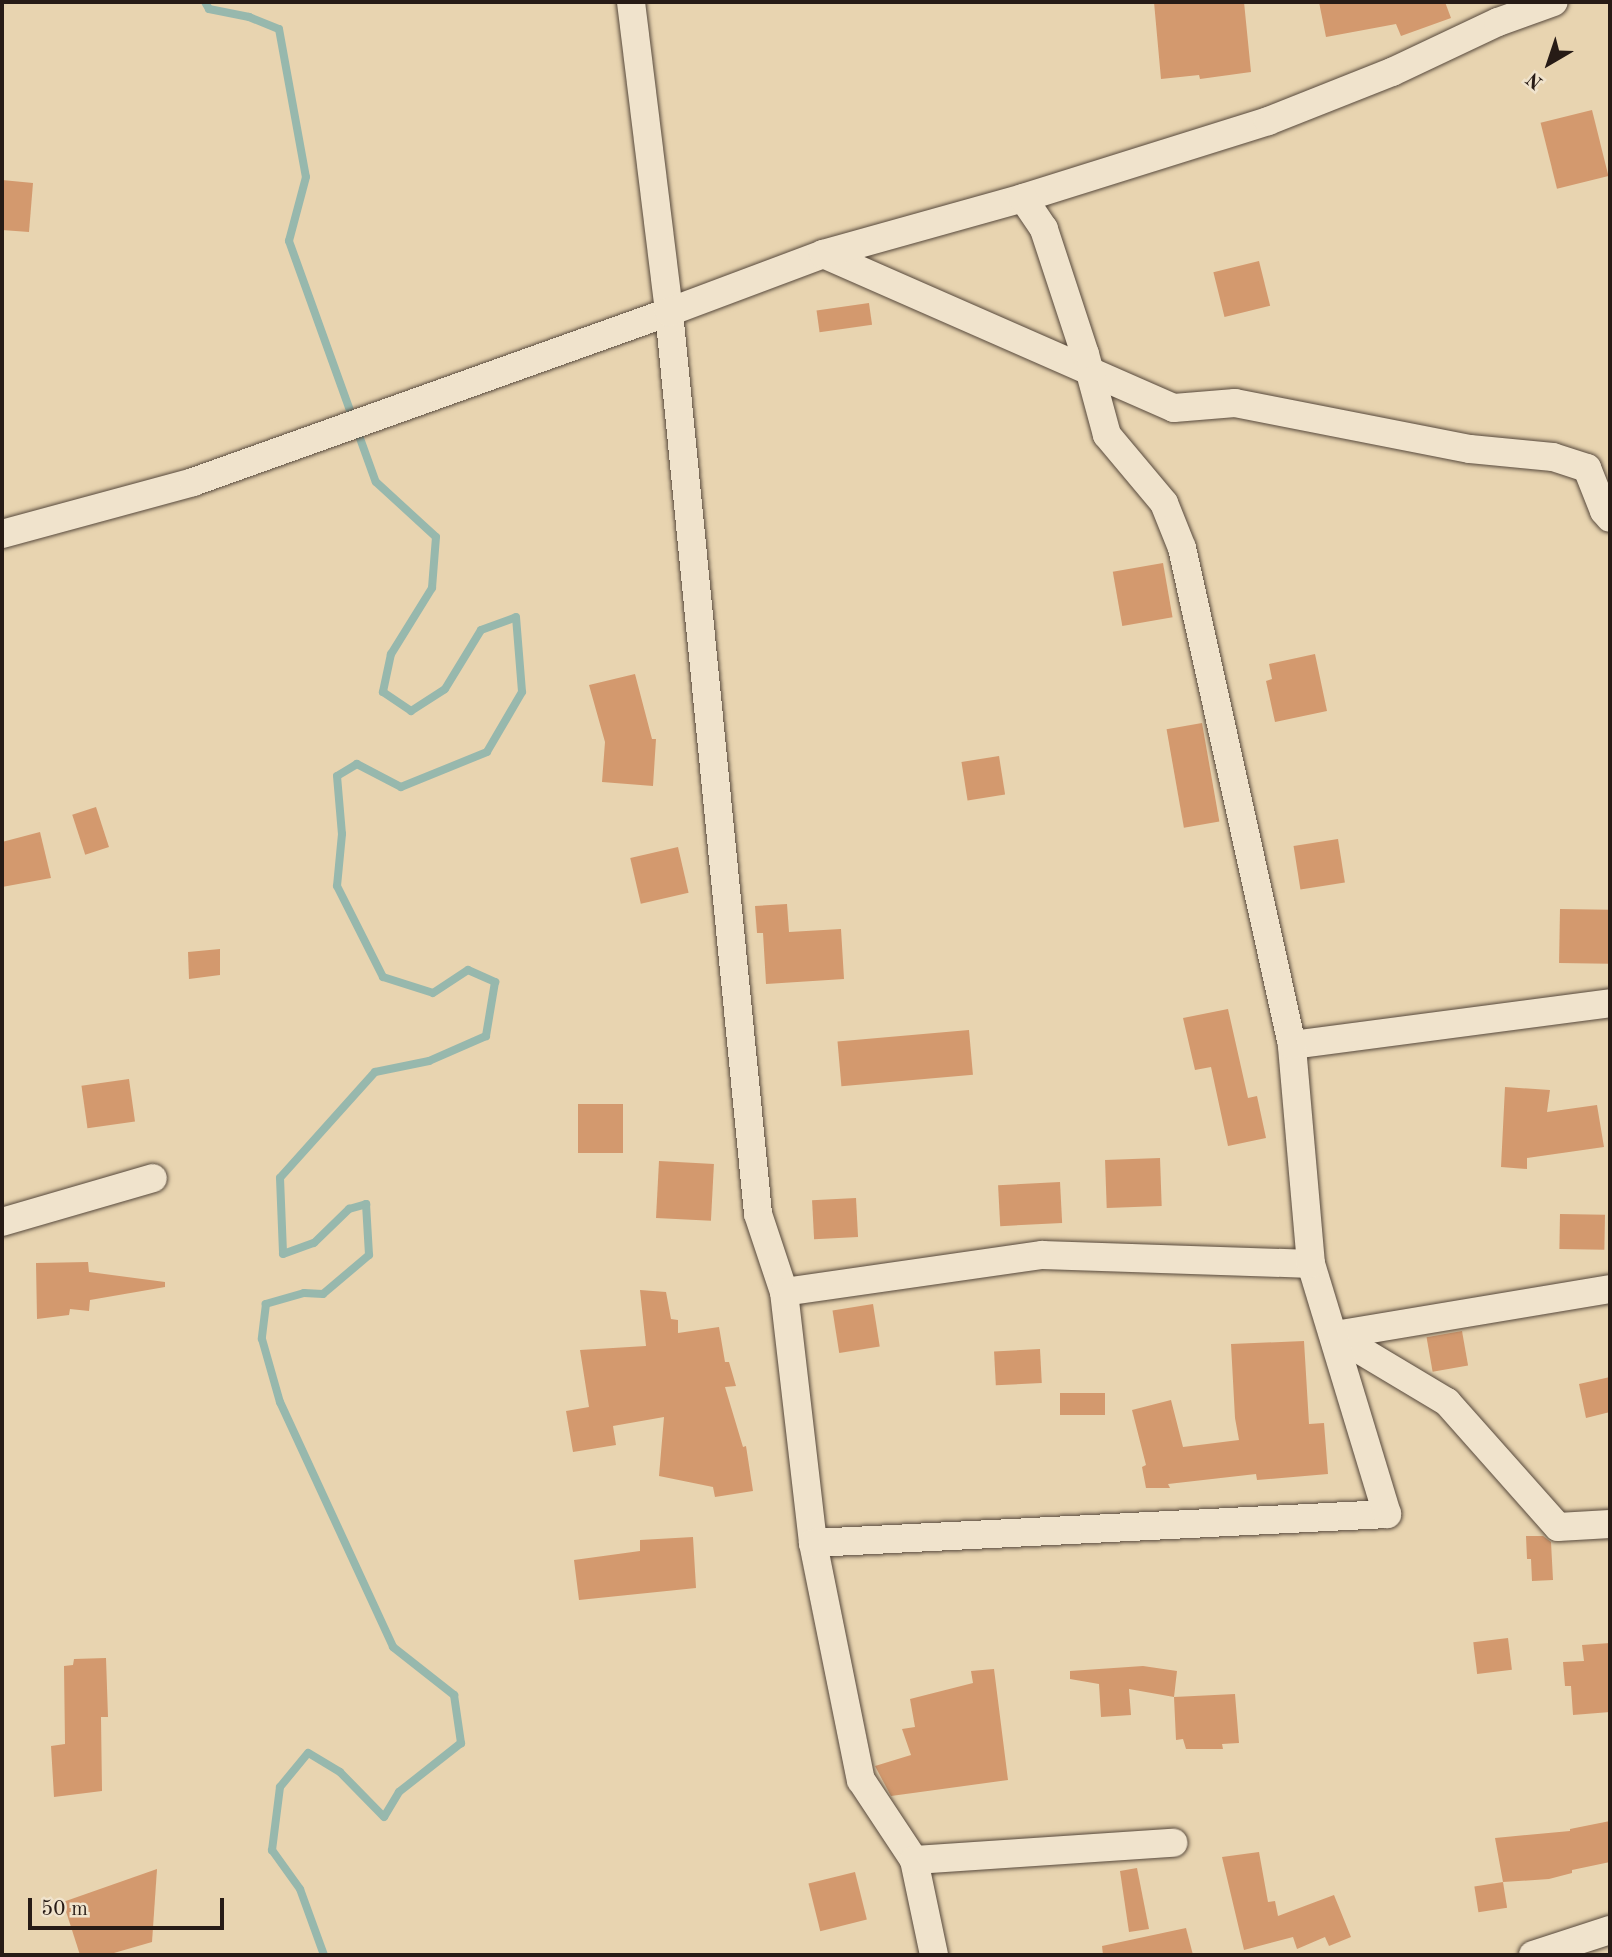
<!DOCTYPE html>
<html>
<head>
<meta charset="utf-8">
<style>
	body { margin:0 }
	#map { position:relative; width:1612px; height:1957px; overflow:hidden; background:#e8d4b0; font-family:"Old Standard TT",serif }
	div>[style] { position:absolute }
	.stream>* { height:8px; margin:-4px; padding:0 4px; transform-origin:4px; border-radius:4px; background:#97b8ad }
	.building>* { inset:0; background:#d3996e; transform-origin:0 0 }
	.roads { filter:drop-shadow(0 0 2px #57493c) drop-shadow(0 0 2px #57493c) }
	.minor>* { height:28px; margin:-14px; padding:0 14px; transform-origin:14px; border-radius:14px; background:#f0e3cc }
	span { translate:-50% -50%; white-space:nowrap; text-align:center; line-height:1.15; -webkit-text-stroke:5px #f0e3cc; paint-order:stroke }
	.frame { position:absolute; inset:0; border:4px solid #271b16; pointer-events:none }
	.north { position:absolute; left:1514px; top:28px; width:70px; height:70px; -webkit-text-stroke:5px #f0e3cc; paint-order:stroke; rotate:219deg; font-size:19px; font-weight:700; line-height:28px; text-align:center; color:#271b16 }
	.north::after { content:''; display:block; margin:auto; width:24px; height:32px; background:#271b16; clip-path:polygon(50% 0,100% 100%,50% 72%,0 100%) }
	.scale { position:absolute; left:28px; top:1898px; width:196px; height:32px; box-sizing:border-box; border:4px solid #271b16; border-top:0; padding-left:9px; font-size:21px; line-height:24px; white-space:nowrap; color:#271b16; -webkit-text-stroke:5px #f0e3cc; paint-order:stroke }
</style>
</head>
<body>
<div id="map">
	<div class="stream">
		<div style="left:205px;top:2px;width:8px;rotate:60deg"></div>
		<div style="left:209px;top:9px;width:41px;rotate:11.3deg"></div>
		<div style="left:249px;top:17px;width:32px;rotate:22deg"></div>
		<div style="left:279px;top:29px;width:150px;rotate:79.7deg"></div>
		<div style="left:306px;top:177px;width:66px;rotate:104.9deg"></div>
		<div style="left:289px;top:241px;width:256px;rotate:70.2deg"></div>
		<div style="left:376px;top:482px;width:81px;rotate:42.5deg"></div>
		<div style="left:436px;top:537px;width:51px;rotate:94.5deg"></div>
		<div style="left:432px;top:588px;width:78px;rotate:121.8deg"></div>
		<div style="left:391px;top:654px;width:39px;rotate:102deg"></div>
		<div style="left:383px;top:692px;width:34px;rotate:34deg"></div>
		<div style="left:411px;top:711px;width:40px;rotate:-32.9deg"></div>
		<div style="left:445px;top:689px;width:69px;rotate:-58.6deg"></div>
		<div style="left:481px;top:630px;width:37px;rotate:-20deg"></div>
		<div style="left:516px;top:617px;width:75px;rotate:85.4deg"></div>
		<div style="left:522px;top:692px;width:69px;rotate:120.3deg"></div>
		<div style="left:487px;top:752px;width:93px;rotate:157.9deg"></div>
		<div style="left:401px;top:787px;width:50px;rotate:-152.4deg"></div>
		<div style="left:357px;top:764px;width:23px;rotate:149deg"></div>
		<div style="left:337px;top:776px;width:58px;rotate:85.1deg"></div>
		<div style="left:342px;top:834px;width:52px;rotate:95.5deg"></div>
		<div style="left:337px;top:886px;width:102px;rotate:63.2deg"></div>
		<div style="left:383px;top:977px;width:52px;rotate:17.7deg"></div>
		<div style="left:433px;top:993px;width:42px;rotate:-33.3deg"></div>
		<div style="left:468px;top:970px;width:30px;rotate:24deg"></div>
		<div style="left:495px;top:982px;width:55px;rotate:99.5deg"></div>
		<div style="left:486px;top:1036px;width:62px;rotate:156.3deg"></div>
		<div style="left:429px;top:1061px;width:55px;rotate:168.5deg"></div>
		<div style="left:375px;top:1072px;width:142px;rotate:131.9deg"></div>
		<div style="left:280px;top:1178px;width:76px;rotate:87.7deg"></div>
		<div style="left:283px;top:1254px;width:33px;rotate:-20deg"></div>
		<div style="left:314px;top:1243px;width:49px;rotate:-44.2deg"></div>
		<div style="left:349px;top:1209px;width:18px;rotate:-16deg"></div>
		<div style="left:366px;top:1204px;width:51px;rotate:86.6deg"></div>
		<div style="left:369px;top:1255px;width:60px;rotate:139.7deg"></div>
		<div style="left:323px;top:1294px;width:19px;rotate:-177deg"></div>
		<div style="left:304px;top:1293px;width:40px;rotate:164deg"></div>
		<div style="left:266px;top:1304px;width:35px;rotate:97deg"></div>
		<div style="left:262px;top:1339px;width:66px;rotate:74.1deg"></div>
		<div style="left:280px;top:1402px;width:270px;rotate:65.2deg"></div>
		<div style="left:393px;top:1647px;width:78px;rotate:38.2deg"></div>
		<div style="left:454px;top:1695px;width:49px;rotate:81.7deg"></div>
		<div style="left:461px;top:1743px;width:79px;rotate:141.7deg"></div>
		<div style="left:399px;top:1792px;width:29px;rotate:121deg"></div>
		<div style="left:384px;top:1817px;width:63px;rotate:-134.4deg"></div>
		<div style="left:340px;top:1772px;width:37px;rotate:-149deg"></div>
		<div style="left:308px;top:1753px;width:44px;rotate:129.5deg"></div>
		<div style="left:280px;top:1787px;width:64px;rotate:97.2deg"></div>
		<div style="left:272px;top:1850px;width:48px;rotate:54.3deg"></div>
		<div style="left:300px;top:1889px;width:70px;rotate:70deg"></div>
	</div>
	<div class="building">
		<div style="clip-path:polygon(1154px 2px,1244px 2px,1251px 72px,1200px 79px,1199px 75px,1161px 79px)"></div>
		<div style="clip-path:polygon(1319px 2px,1445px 2px,1451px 18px,1401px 36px,1396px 24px,1326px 37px)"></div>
		<div style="left:1592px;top:110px;width:68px;height:53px;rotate:76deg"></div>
		<div style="clip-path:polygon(2px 180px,33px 183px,29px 232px,2px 230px)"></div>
		<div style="left:1259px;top:261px;width:46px;height:47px;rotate:76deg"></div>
		<div style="left:869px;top:303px;width:22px;height:53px;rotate:82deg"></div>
		<div style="left:1163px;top:563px;width:55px;height:51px;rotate:80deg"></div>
		<div style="clip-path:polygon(1315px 654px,1327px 711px,1275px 722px,1266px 681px,1272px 679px,1269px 664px)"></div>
		<div style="clip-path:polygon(635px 674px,652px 739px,656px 739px,653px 786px,602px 782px,605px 742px,589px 685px)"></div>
		<div style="left:1202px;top:723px;width:100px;height:36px;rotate:80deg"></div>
		<div style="left:999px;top:756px;width:39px;height:38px;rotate:81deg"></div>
		<div style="left:96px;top:807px;width:42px;height:25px;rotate:72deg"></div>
		<div style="clip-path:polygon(40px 832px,51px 878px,2px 887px,2px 842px)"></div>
		<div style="left:1338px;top:839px;width:44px;height:45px;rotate:81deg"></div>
		<div style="left:678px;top:847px;width:47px;height:49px;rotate:77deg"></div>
		<div style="clip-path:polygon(787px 904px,789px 932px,841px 929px,844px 979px,766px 984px,763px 933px,757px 933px,755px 906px)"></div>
		<div style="left:1560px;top:909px;width:50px;height:54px;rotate:1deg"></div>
		<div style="clip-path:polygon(220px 949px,220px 975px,189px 979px,188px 952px)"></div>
		<div style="clip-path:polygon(1228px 1009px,1248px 1098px,1257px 1096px,1266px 1138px,1228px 1146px,1211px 1067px,1195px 1070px,1183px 1018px)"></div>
		<div style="left:969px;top:1030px;width:45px;height:132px;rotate:85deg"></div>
		<div style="left:129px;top:1079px;width:43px;height:48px;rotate:82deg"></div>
		<div style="clip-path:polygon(1505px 1087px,1550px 1090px,1547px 1112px,1597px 1105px,1604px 1147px,1527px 1158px,1527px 1169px,1501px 1167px)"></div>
		<div style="left:578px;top:1104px;width:45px;height:49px"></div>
		<div style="left:1160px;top:1158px;width:48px;height:55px;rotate:88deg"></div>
		<div style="left:659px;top:1161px;width:55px;height:57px;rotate:3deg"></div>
		<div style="left:1060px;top:1182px;width:41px;height:62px;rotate:87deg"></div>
		<div style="left:856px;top:1198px;width:39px;height:44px;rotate:87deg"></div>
		<div style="left:1560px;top:1214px;width:45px;height:35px;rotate:1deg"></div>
		<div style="clip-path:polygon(88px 1262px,89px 1272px,165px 1282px,165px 1287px,90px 1300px,89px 1311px,70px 1309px,69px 1315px,37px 1319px,36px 1263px)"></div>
		<div style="clip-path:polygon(640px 1290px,666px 1292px,671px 1319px,678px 1320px,678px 1333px,719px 1327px,725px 1362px,729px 1362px,736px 1386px,725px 1387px,743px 1447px,746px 1446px,753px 1491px,715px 1497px,713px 1487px,659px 1476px,664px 1417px,613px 1426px,616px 1445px,573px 1452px,566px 1411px,589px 1407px,580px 1350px,646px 1346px)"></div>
		<div style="left:873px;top:1304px;width:43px;height:41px;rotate:81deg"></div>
		<div style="left:1462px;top:1331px;width:35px;height:36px;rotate:80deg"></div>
		<div style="clip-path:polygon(1304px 1341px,1309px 1424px,1324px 1423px,1328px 1474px,1257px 1480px,1256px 1474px,1168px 1484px,1170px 1488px,1146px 1488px,1142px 1467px,1146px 1465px,1132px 1410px,1171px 1400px,1183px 1447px,1239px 1440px,1235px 1418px,1231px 1344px)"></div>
		<div style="left:1040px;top:1349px;width:34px;height:46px;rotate:87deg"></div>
		<div style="clip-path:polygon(1610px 1377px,1610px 1412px,1586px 1418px,1579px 1384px)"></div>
		<div style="left:1060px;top:1393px;width:45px;height:22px"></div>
		<div style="clip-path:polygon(1526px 1536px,1543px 1536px,1551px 1542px,1553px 1580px,1532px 1581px,1531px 1559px,1527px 1559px)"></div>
		<div style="clip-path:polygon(693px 1537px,696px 1588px,579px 1600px,574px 1560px,640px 1551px,640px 1540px)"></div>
		<div style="left:1508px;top:1638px;width:32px;height:35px;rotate:83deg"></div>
		<div style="clip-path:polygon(1610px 1643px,1610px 1712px,1573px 1715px,1571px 1686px,1565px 1686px,1563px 1662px,1584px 1661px,1582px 1645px)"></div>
		<div style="clip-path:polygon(106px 1658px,108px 1717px,101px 1717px,102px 1791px,54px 1797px,51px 1746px,65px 1744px,64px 1666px,73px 1665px,74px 1659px)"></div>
		<div style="clip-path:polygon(1143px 1666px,1177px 1671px,1174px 1697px,1235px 1694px,1239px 1743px,1222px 1744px,1223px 1749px,1186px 1749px,1183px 1739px,1176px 1740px,1174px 1697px,1129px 1689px,1131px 1715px,1101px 1717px,1099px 1684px,1070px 1679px,1070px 1671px)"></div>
		<div style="clip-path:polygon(994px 1669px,1008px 1780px,891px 1796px,875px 1766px,911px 1755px,902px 1729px,915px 1727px,910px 1699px,973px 1683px,971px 1671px)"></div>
		<div style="clip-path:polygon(1610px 1821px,1610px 1862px,1572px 1870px,1572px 1873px,1549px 1879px,1503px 1882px,1495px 1838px,1570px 1831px,1570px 1829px)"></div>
		<div style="clip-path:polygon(1259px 1852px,1268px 1902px,1275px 1901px,1278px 1916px,1334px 1895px,1351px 1937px,1329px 1946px,1325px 1937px,1297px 1949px,1293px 1937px,1244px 1950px,1222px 1857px)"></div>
		<div style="clip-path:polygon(1137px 1868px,1149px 1929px,1129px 1932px,1120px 1871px)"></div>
		<div style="clip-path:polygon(157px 1869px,152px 1942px,107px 1955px,80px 1955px,63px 1902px)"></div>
		<div style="left:855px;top:1872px;width:49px;height:48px;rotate:76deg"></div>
		<div style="left:1503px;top:1882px;width:26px;height:29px;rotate:81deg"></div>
		<div style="clip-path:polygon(1186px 1928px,1193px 1955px,1103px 1955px,1102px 1946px)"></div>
	</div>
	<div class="roads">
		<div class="minor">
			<div style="left:631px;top:2px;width:312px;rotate:83deg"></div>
			<div style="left:669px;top:312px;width:906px;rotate:84.36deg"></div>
			<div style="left:758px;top:1214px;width:82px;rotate:71.6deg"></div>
			<div style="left:784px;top:1292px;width:253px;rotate:83.4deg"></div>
			<div style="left:813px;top:1543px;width:242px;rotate:78.6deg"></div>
			<div style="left:861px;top:1780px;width:96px;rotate:56.5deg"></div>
			<div style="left:914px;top:1860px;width:97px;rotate:78.1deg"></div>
			<div style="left:823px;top:254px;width:383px;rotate:23.7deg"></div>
			<div style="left:1174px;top:408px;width:61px;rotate:-4.7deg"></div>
			<div style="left:1235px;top:403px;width:239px;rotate:11.1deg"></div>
			<div style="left:1470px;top:449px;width:83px;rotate:5.5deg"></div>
			<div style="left:1553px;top:457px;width:36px;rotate:18deg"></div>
			<div style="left:1587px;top:468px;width:46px;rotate:68.4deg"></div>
			<div style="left:1604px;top:511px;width:9px;rotate:49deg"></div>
			<div style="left:2px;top:534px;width:198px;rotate:-15.2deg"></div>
			<div style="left:193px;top:482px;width:505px;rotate:-19.65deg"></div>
			<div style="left:669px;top:312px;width:165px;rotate:-20.6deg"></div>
			<div style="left:823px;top:254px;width:208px;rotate:-15.6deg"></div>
			<div style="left:1023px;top:198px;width:257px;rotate:-17.4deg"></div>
			<div style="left:1268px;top:121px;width:133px;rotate:-21.6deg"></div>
			<div style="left:1392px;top:72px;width:117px;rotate:-25.3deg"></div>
			<div style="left:1498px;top:22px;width:59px;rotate:-19.7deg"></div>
			<div style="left:1292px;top:1045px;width:321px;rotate:-7.5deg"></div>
			<div style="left:2px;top:1222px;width:157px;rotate:-16.2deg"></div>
			<div style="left:784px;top:1292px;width:261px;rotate:-8.2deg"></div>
			<div style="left:1042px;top:1255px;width:269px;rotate:1.9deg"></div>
			<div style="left:1335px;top:1335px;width:131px;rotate:30.9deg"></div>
			<div style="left:1447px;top:1402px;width:167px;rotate:48.4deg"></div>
			<div style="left:1558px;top:1527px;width:52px;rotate:-3.3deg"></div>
			<div style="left:1335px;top:1335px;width:279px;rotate:-9.5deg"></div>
			<div style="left:813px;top:1543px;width:575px;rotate:-2.89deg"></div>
			<div style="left:1387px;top:1514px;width:261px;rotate:-106.9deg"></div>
			<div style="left:1311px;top:1264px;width:220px;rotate:-95deg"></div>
			<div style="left:1292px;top:1045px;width:509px;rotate:-102.48deg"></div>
			<div style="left:1182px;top:548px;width:48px;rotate:-111.8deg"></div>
			<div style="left:1164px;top:503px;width:89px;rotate:-130deg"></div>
			<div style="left:1107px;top:435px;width:84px;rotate:-105.2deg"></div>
			<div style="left:1085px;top:354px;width:132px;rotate:-108.2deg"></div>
			<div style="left:1044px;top:229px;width:37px;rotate:-124deg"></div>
			<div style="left:914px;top:1860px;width:260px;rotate:-3.8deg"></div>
			<div style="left:1533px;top:1955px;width:81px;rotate:-18deg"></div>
		</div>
	</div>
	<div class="frame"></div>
	<div class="north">N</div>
	<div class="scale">50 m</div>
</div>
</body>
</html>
